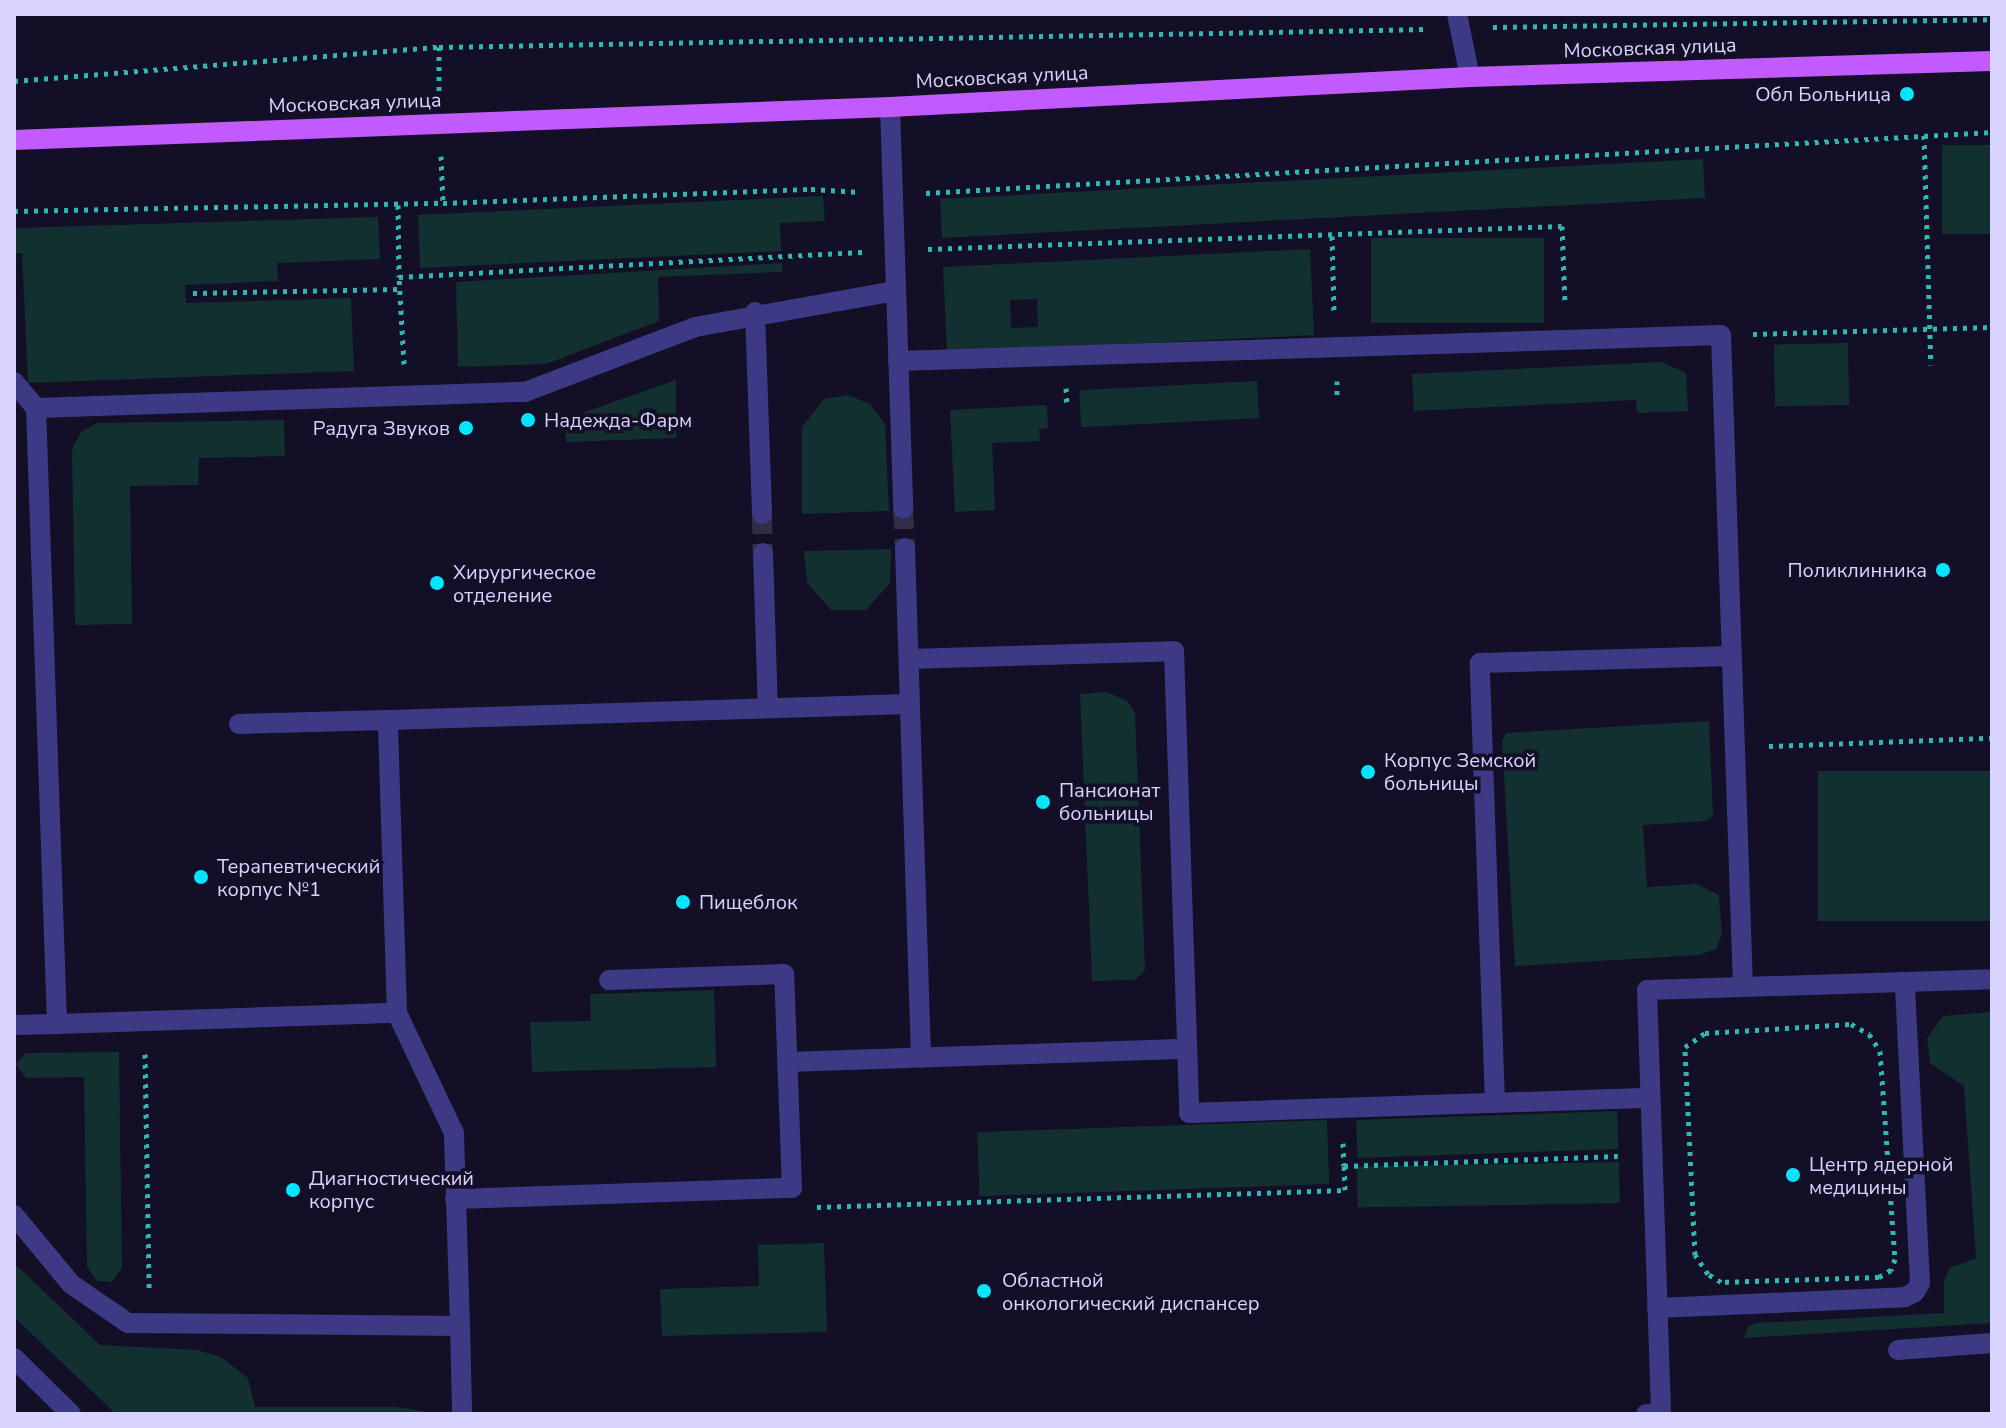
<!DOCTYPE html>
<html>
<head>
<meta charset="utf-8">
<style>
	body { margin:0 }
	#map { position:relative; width:2006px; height:1428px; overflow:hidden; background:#130f26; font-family:"Nunito Sans",sans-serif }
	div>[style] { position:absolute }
	.green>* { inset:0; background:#12302f; transform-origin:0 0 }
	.minor-tunnel>* { height:20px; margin-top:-10px; transform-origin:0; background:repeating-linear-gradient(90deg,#312d47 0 20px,transparent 0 30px) }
	.path>* { height:5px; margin-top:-2.5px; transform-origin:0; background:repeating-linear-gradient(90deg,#2fb8b0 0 4px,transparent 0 10px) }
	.minor>* { height:20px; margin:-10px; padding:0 10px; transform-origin:10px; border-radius:10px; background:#3d3a85 }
	.major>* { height:20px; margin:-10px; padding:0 10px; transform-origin:10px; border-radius:10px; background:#c25bff }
	.dots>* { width:22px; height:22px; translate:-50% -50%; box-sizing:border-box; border:4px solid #130f26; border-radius:50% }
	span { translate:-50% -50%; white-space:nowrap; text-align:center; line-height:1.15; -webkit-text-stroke:7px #130f26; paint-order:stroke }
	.street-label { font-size:20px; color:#d9d4ff }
	.poi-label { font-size:20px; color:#d9d4ff }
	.right { translate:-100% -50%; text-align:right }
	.left { translate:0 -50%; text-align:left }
	.frame { position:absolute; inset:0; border:16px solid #d9d4ff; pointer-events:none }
</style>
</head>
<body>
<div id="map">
	<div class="green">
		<div style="left:1992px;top:145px;width:89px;height:50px;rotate:90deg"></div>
		<div style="left:1703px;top:159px;width:39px;height:764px;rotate:87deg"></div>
		<div style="clip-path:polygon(823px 196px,825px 221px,780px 223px,781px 251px,420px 268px,418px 215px)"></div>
		<div style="clip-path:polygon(378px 217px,380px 259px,277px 263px,278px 281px,185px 285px,186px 303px,351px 298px,354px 371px,28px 383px,22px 253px,14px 253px,14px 228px)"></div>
		<div style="left:1544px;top:238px;width:85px;height:173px;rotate:90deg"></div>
		<div style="clip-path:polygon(evenodd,1310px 249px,1314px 335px,947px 353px,943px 267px,1310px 249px,1037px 299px,1038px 327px,1011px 328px,1010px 300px,1037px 299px)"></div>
		<div style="clip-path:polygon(782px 263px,782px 272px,658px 277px,659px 321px,546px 364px,458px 367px,456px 282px)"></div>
		<div style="left:1848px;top:343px;width:62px;height:74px;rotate:89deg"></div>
		<div style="clip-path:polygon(1662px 362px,1686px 373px,1688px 411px,1637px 413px,1636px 400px,1414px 411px,1412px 374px)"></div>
		<div style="clip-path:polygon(676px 380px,676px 438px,566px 442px,565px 419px)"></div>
		<div style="left:1257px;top:381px;width:37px;height:178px;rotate:87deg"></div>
		<div style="clip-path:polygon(848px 395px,870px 404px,885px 424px,889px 511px,802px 514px,802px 427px,824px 399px)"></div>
		<div style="clip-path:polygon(1047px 405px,1048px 428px,1039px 429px,1040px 441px,992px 443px,995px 510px,955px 512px,950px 410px)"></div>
		<div style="clip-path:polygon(284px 420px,285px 456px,199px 458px,198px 485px,130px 486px,132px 624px,75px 625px,72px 449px,81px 432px,97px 423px)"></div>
		<div style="clip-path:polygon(891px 549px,890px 583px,866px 610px,831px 610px,807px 583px,804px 551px)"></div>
		<div style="clip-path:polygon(1107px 692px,1127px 701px,1135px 713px,1145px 970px,1135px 980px,1092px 981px,1080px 694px)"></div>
		<div style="clip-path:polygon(1709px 721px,1713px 816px,1706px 821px,1643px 825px,1647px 887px,1696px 884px,1719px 895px,1722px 934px,1716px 949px,1699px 955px,1515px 966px,1502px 741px,1506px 733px)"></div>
		<div style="left:1992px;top:771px;width:150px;height:174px;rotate:90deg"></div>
		<div style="clip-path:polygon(714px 990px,716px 1067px,532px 1072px,530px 1022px,591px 1021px,590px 994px)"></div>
		<div style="clip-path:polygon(1992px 1012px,1992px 1323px,1744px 1338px,1748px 1326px,1757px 1323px,1944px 1313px,1944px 1280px,1950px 1268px,1976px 1258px,1964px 1086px,1930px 1063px,1927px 1038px,1943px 1016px)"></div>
		<div style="clip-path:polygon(119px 1052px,122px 1268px,112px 1282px,97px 1281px,87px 1267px,84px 1077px,26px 1078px,16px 1064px,26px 1053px)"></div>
		<div style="left:1617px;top:1111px;width:38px;height:261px;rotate:88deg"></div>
		<div style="left:1327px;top:1120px;width:64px;height:350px;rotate:88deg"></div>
		<div style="left:1619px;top:1162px;width:41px;height:262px;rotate:89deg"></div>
		<div style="clip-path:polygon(824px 1243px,827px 1332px,662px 1336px,660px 1289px,759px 1286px,758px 1245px)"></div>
		<div style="clip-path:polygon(14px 1263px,100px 1345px,197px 1350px,221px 1357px,248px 1378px,255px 1407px,396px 1407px,440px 1414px,116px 1414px,14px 1317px)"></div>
	</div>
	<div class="minor-tunnel">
		<div style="left:903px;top:509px;width:39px;rotate:87deg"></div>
		<div style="left:762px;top:514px;width:39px;rotate:89deg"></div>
	</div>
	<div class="path">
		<div style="left:1493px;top:27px;width:499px;rotate:-0.9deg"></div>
		<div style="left:439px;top:47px;width:44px;rotate:90deg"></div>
		<div style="left:14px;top:81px;width:426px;rotate:-4.6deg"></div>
		<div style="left:439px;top:47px;width:988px;rotate:-1.04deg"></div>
		<div style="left:1924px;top:135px;width:230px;rotate:88.3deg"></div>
		<div style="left:441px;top:156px;width:47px;rotate:87.6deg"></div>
		<div style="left:926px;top:193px;width:1068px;rotate:-3.28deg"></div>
		<div style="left:398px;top:205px;width:72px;rotate:89.2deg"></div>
		<div style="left:14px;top:211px;width:429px;rotate:-1.1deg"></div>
		<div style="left:443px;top:203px;width:368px;rotate:-2.2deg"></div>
		<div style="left:811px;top:189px;width:50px;rotate:3.4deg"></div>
		<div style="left:1332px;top:236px;width:79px;rotate:88.5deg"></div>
		<div style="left:928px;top:249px;width:634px;rotate:-2.08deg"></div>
		<div style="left:1562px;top:226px;width:79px;rotate:87.8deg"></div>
		<div style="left:193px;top:293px;width:207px;rotate:-1.1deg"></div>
		<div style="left:1753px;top:334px;width:239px;rotate:-1.7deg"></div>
		<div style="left:404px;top:364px;width:87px;rotate:-93.3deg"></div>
		<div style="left:399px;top:277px;width:464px;rotate:-3.1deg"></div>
		<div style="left:1337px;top:381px;width:15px;rotate:90deg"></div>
		<div style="left:1066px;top:388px;width:19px;rotate:87deg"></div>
		<div style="left:1769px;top:746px;width:223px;rotate:-2.1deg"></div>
		<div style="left:1851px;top:1024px;width:21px;rotate:29deg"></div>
		<div style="left:1869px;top:1034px;width:20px;rotate:57deg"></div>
		<div style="left:1880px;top:1051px;width:209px;rotate:85.9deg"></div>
		<div style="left:1895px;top:1259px;width:12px;rotate:110deg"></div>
		<div style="left:1891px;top:1270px;width:14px;rotate:150deg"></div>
		<div style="left:1879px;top:1277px;width:158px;rotate:178.2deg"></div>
		<div style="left:1721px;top:1282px;width:15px;rotate:-148deg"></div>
		<div style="left:1708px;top:1274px;width:23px;rotate:-124deg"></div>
		<div style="left:1695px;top:1255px;width:208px;rotate:-92.8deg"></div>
		<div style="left:1685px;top:1047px;width:24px;rotate:-35deg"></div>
		<div style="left:1705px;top:1033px;width:146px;rotate:-3.5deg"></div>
		<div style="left:145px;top:1054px;width:234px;rotate:89deg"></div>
		<div style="left:1343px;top:1143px;width:23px;rotate:88deg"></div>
		<div style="left:817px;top:1207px;width:528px;rotate:-1.84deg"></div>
		<div style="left:1345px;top:1190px;width:24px;rotate:-92deg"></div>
		<div style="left:1344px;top:1166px;width:274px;rotate:-2.1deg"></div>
	</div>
	<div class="minor">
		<div style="left:1457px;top:14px;width:64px;rotate:78.3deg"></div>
		<div style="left:890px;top:107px;width:402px;rotate:88.1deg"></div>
		<div style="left:755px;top:312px;width:202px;rotate:88deg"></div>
		<div style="left:898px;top:361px;width:823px;rotate:-1.81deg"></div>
		<div style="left:1721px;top:335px;width:652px;rotate:88.07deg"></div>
		<div style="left:1743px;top:987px;width:96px;rotate:178.2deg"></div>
		<div style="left:1647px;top:990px;width:424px;rotate:88.1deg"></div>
		<div style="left:1661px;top:1414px;width:15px;rotate:180deg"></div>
		<div style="left:14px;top:382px;width:34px;rotate:50deg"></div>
		<div style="left:905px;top:548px;width:510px;rotate:88.2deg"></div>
		<div style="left:763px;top:553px;width:155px;rotate:88.2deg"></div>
		<div style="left:909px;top:659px;width:265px;rotate:-1.7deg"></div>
		<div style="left:1174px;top:651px;width:462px;rotate:88.1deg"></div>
		<div style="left:1189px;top:1113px;width:461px;rotate:-1.9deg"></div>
		<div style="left:239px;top:724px;width:149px;rotate:-1.5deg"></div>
		<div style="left:1743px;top:987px;width:249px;rotate:-1.8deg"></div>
		<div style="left:57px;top:1024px;width:340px;rotate:-1.9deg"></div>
		<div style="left:14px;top:1025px;width:43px;rotate:-1.3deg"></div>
		<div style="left:57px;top:1024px;width:616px;rotate:-91.95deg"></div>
		<div style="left:36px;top:408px;width:489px;rotate:-1.9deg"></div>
		<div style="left:525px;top:392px;width:182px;rotate:-20.9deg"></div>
		<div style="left:695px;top:327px;width:204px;rotate:-10.2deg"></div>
		<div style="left:787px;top:1062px;width:400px;rotate:-1.9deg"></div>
		<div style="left:1495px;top:1103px;width:440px;rotate:-92deg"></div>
		<div style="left:1480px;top:663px;width:251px;rotate:-1.6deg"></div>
		<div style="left:455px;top:1199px;width:337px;rotate:-1.9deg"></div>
		<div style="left:792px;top:1188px;width:214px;rotate:-92.1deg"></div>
		<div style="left:784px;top:974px;width:175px;rotate:178deg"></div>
		<div style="left:14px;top:1215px;width:89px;rotate:50.4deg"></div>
		<div style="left:71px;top:1284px;width:69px;rotate:34.4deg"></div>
		<div style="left:128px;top:1323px;width:332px;rotate:0.5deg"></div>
		<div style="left:460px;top:1326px;width:193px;rotate:-91.8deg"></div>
		<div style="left:454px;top:1133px;width:133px;rotate:-115.4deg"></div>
		<div style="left:397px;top:1013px;width:293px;rotate:-91.8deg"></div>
		<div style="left:388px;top:720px;width:521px;rotate:-1.76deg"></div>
		<div style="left:1657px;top:1308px;width:248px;rotate:-2.5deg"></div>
		<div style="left:1905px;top:1297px;width:11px;rotate:-27deg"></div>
		<div style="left:1915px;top:1292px;width:10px;rotate:-61deg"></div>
		<div style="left:1920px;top:1283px;width:301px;rotate:-92.9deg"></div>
		<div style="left:460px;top:1326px;width:84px;rotate:88.6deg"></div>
		<div style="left:1898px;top:1350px;width:94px;rotate:-4.3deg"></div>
		<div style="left:14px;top:1358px;width:80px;rotate:44.5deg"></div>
	</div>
	<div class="major">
		<div style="left:14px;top:140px;width:877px;rotate:-2.16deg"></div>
		<div style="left:890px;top:107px;width:581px;rotate:-2.96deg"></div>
		<div style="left:1470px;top:77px;width:522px;rotate:-1.76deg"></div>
	</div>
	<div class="dots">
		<div style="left:1907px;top:94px;background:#00e5ff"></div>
		<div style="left:528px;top:420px;background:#00e5ff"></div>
		<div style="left:466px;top:428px;background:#00e5ff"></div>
		<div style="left:1943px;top:570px;background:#00e5ff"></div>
		<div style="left:437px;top:583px;background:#00e5ff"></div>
		<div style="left:1368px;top:772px;background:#00e5ff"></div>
		<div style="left:1043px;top:802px;background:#00e5ff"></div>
		<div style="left:201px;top:877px;background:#00e5ff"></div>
		<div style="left:683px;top:902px;background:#00e5ff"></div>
		<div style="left:1793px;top:1175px;background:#00e5ff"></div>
		<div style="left:293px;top:1190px;background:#00e5ff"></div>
		<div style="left:984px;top:1291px;background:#00e5ff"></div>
	</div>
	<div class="street-label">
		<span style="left:1650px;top:48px;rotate:-2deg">Московская улица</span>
		<span style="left:1002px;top:77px;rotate:-3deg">Московская улица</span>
		<span style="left:355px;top:103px;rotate:-2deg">Московская улица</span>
	</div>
	<div class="poi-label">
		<span class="right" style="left:1891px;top:94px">Обл Больница</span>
		<span class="left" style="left:544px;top:420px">Надежда-Фарм</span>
		<span class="right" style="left:450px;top:428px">Радуга Звуков</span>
		<span class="right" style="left:1927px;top:570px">Поликлинника</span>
		<span class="left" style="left:453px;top:584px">Хирургическое<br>отделение</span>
		<span class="left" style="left:1384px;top:772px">Корпус Земской<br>больницы</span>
		<span class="left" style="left:1059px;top:802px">Пансионат<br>больницы</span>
		<span class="left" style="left:217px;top:878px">Терапевтический<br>корпус №1</span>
		<span class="left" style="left:699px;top:902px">Пищеблок</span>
		<span class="left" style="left:1809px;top:1176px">Центр ядерной<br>медицины</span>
		<span class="left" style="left:309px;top:1190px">Диагностический<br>корпус</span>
		<span class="left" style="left:1002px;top:1292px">Областной<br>онкологический диспансер</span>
	</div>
	<div class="frame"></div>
</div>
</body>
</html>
